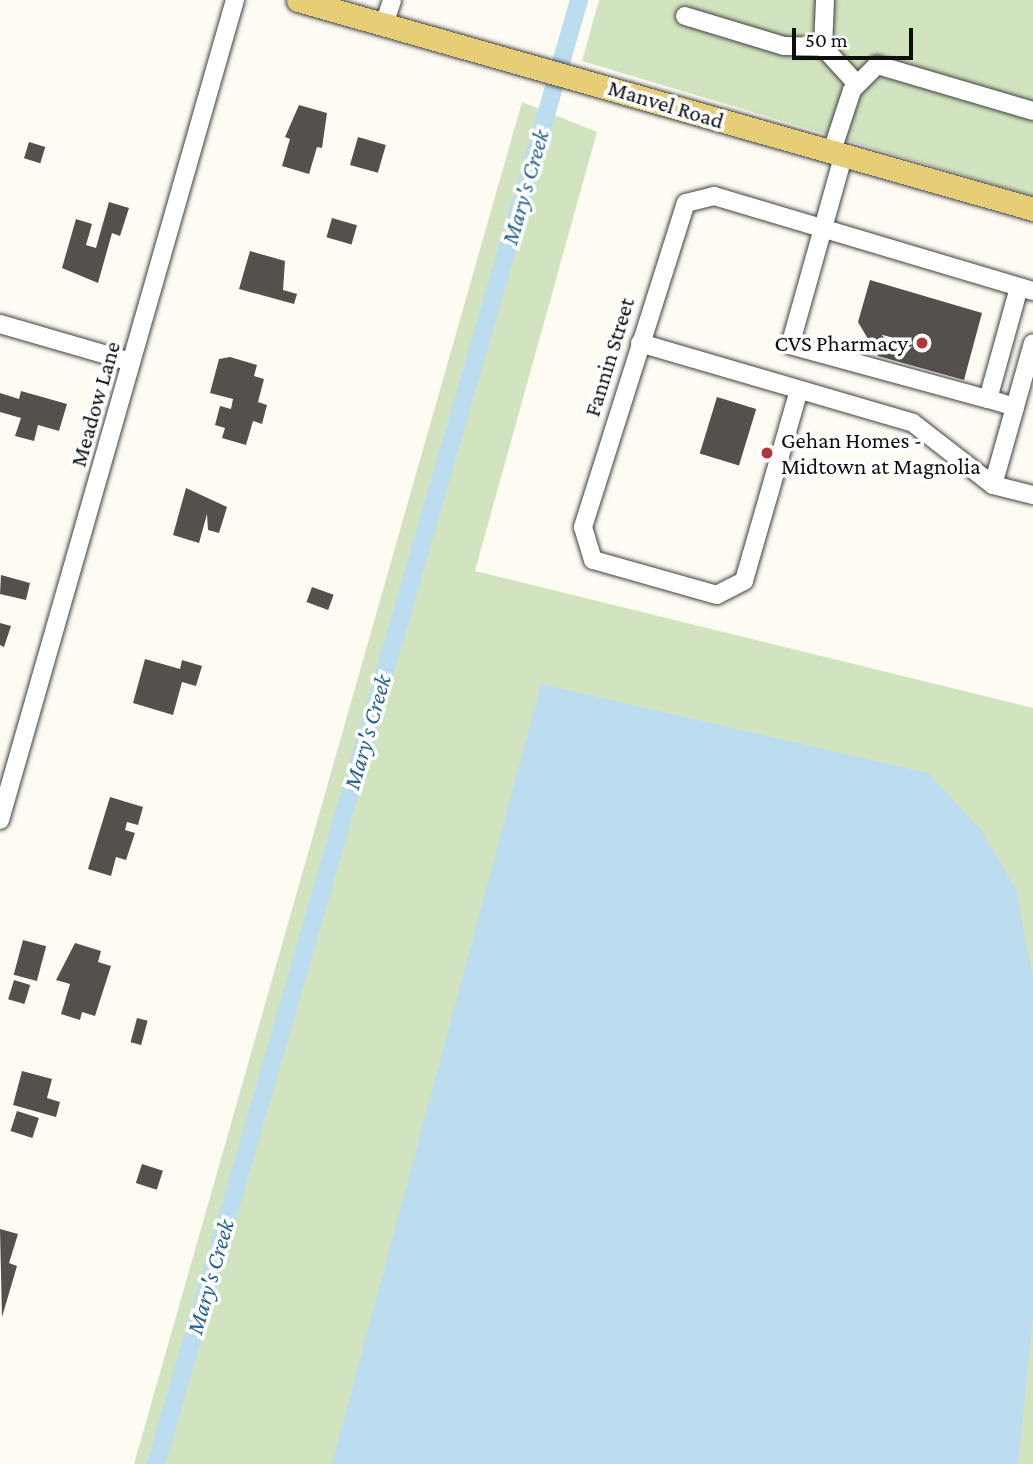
<!DOCTYPE html>
<html>
<head>
<meta charset="utf-8">
<style>
	body { margin:0 }
	#map { position:relative; width:1033px; height:1464px; overflow:hidden; background:#fdfbf2; font-family:"Crimson Pro",serif }
	div>[style] { position:absolute }
	.green>* { inset:0; background:#d2e4bf }
	.water>* { inset:0; background:#bcdcef }
	.canal>* { height:18px; margin:-9px; padding:0 9px; transform-origin:9px; border-radius:9px; background:#bcdcef }
	.building>* { inset:0; background:#56504c; transform-origin:0 0 }
	.roads { filter:drop-shadow(0 0 2px #414141) drop-shadow(0 0 2px #414141) }
	.minor>* { height:18px; margin:-9px; padding:0 9px; transform-origin:9px; border-radius:9px; background:#fff }
	.major>* { height:23px; margin:-11.5px; padding:0 11.5px; transform-origin:11.5px; border-radius:11.5px; background:#e8cd77 }
	.dots>* { width:19px; height:19px; translate:-50% -50%; box-sizing:border-box; border:4px solid #fff; border-radius:50% }
	span { translate:-50% -50%; white-space:nowrap; text-align:center; line-height:1.15; -webkit-text-stroke:7px #fff; paint-order:stroke }
	.street-label { font-size:23px; color:#0e0e0e }
	.poi-label { font-size:23px; color:#0e0e0e }
	.right { translate:-100% -50%; text-align:right }
	.left { translate:0 -50%; text-align:left }
	.water-label { font-size:24px; color:#266391; font-style:italic }
	.scale { position:absolute; left:792px; top:28px; width:121px; height:32px; box-sizing:border-box; border:4px solid #0e0e0e; border-top:0; padding-left:9px; font-size:21px; line-height:24px; white-space:nowrap; color:#0e0e0e; -webkit-text-stroke:5px #fff; paint-order:stroke }
</style>
</head>
<body>
<div id="map">
	<div class="green">
		<div style="clip-path:polygon(599px 0,1033px 0,1033px 196px,582px 61px)"></div>
		<div style="clip-path:polygon(522px 102px,597px 132px,475px 571px,1033px 708px,1033px 1464px,134px 1464px)"></div>
	</div>
	<div class="water">
		<div style="clip-path:polygon(541px 684px,928px 773px,981px 830px,1016px 889px,1033px 978px,1033px 1316px,1018px 1464px,332px 1464px)"></div>
	</div>
	<div class="canal">
		<div style="left:156px;top:1464px;width:1524px;rotate:-73.88deg"></div>
	</div>
	<div class="building">
		<div style="clip-path:polygon(299px 105px,327px 113px,322px 148px,317px 147px,309px 174px,282px 166px,290px 139px,285px 137px)"></div>
		<div style="left:358px;top:137px;width:29px;height:29px;rotate:16deg"></div>
		<div style="left:29px;top:142px;width:17px;height:17px;rotate:17deg"></div>
		<div style="clip-path:polygon(109px 202px,129px 208px,120px 236px,112px 233px,98px 283px,62px 268px,76px 219px,92px 224px,86px 245px,96px 248px)"></div>
		<div style="left:332px;top:218px;width:26px;height:20px;rotate:16deg"></div>
		<div style="clip-path:polygon(250px 251px,285px 261px,283px 290px,297px 294px,294px 304px,239px 289px)"></div>
		<div style="clip-path:polygon(870px 280px,982px 313px,964px 380px,878px 356px,858px 322px)"></div>
		<div style="clip-path:polygon(230px 357px,257px 365px,254px 376px,264px 379px,258px 402px,267px 405px,262px 424px,253px 421px,246px 445px,222px 438px,225px 428px,215px 425px,220px 406px,231px 409px,233px 399px,210px 393px,219px 359px)"></div>
		<div style="clip-path:polygon(21px 391px,67px 404px,59px 431px,38px 425px,34px 441px,15px 436px,21px 418px,0 412px,0 393px,19px 399px)"></div>
		<div style="left:717px;top:397px;width:41px;height:59px;rotate:17deg"></div>
		<div style="clip-path:polygon(186px 488px,227px 507px,219px 533px,208px 530px,207px 514px,199px 543px,173px 535px)"></div>
		<div style="clip-path:polygon(1px 575px,30px 583px,26px 600px,0 594px)"></div>
		<div style="left:312px;top:587px;width:23px;height:16px;rotate:20deg"></div>
		<div style="clip-path:polygon(0 623px,11px 626px,4px 647px,0 645px)"></div>
		<div style="clip-path:polygon(145px 659px,180px 669px,182px 660px,202px 666px,196px 686px,182px 682px,173px 715px,133px 703px)"></div>
		<div style="clip-path:polygon(110px 797px,143px 807px,138px 825px,127px 822px,125px 830px,135px 833px,126px 860px,116px 857px,111px 876px,88px 869px)"></div>
		<div style="left:23px;top:940px;width:24px;height:36px;rotate:15deg"></div>
		<div style="clip-path:polygon(75px 943px,101px 951px,98px 962px,111px 966px,95px 1016px,82px 1012px,80px 1020px,61px 1014px,70px 984px,56px 980px)"></div>
		<div style="left:14px;top:980px;width:17px;height:20px;rotate:17deg"></div>
		<div style="left:137px;top:1018px;width:11px;height:25px;rotate:15deg"></div>
		<div style="clip-path:polygon(22px 1071px,52px 1079px,47px 1098px,60px 1102px,56px 1117px,13px 1105px)"></div>
		<div style="left:17px;top:1111px;width:23px;height:21px;rotate:18deg"></div>
		<div style="left:142px;top:1164px;width:22px;height:20px;rotate:18deg"></div>
		<div style="clip-path:polygon(0 1229px,18px 1234px,9px 1263px,17px 1266px,2px 1317px)"></div>
	</div>
	<div class="roads">
		<div class="minor">
			<div style="left:825px;top:0;width:47px;rotate:92.4deg"></div>
			<div style="left:823px;top:47px;width:49px;rotate:47.5deg"></div>
			<div style="left:685px;top:16px;width:103px;rotate:16.9deg"></div>
			<div style="left:784px;top:46px;width:39px;rotate:1deg"></div>
			<div style="left:385px;top:22px;width:23px;rotate:-72deg"></div>
			<div style="left:831px;top:154px;width:67px;rotate:-71.8deg"></div>
			<div style="left:852px;top:90px;width:35px;rotate:-45deg"></div>
			<div style="left:877px;top:65px;width:163px;rotate:16.4deg"></div>
			<div style="left:843px;top:157px;width:195px;rotate:105.7deg"></div>
			<div style="left:790px;top:345px;width:205px;rotate:15.3deg"></div>
			<div style="left:0;top:324px;width:136px;rotate:16.2deg"></div>
			<div style="left:640px;top:343px;width:284px;rotate:16.3deg"></div>
			<div style="left:913px;top:423px;width:101px;rotate:37.8deg"></div>
			<div style="left:993px;top:485px;width:41px;rotate:14deg"></div>
			<div style="left:799px;top:390px;width:199px;rotate:106.1deg"></div>
			<div style="left:744px;top:581px;width:30px;rotate:153deg"></div>
			<div style="left:717px;top:595px;width:129px;rotate:-164.2deg"></div>
			<div style="left:593px;top:560px;width:34px;rotate:-107deg"></div>
			<div style="left:583px;top:527px;width:340px;rotate:-72.4deg"></div>
			<div style="left:686px;top:203px;width:29px;rotate:-14deg"></div>
			<div style="left:714px;top:196px;width:333px;rotate:16.6deg"></div>
			<div style="left:1015px;top:407px;width:66px;rotate:-74.3deg"></div>
			<div style="left:993px;top:485px;width:81px;rotate:-74.2deg"></div>
			<div style="left:1015px;top:407px;width:28px;rotate:-163deg"></div>
			<div style="left:988px;top:399px;width:116px;rotate:-74.5deg"></div>
			<div style="left:0;top:820px;width:853px;rotate:-74.01deg"></div>
		</div>
		<div class="major">
			<div style="left:298px;top:0;width:764px;rotate:15.87deg"></div>
		</div>
	</div>
	<div class="dots">
		<div style="left:922px;top:343px;background:#ae373c"></div>
		<div style="left:767px;top:453px;background:#ae373c"></div>
	</div>
	<div class="street-label">
		<span style="left:666px;top:104px;rotate:17deg">Manvel Road</span>
		<span style="left:609px;top:357px;rotate:-73deg">Fannin Street</span>
		<span style="left:95px;top:404px;rotate:-74deg">Meadow Lane</span>
	</div>
	<div class="poi-label">
		<span class="right" style="left:908px;top:343px">CVS Pharmacy</span>
		<span class="left" style="left:781px;top:453px">Gehan Homes -<br>Midtown at Magnolia</span>
	</div>
	<div class="water-label">
		<span style="left:525px;top:187px;rotate:-74deg">Mary's Creek</span>
		<span style="left:367px;top:732px;rotate:-74deg">Mary's Creek</span>
		<span style="left:210px;top:1277px;rotate:-74deg">Mary's Creek</span>
	</div>
	<div class="scale">50 m</div>
</div>
</body>
</html>
